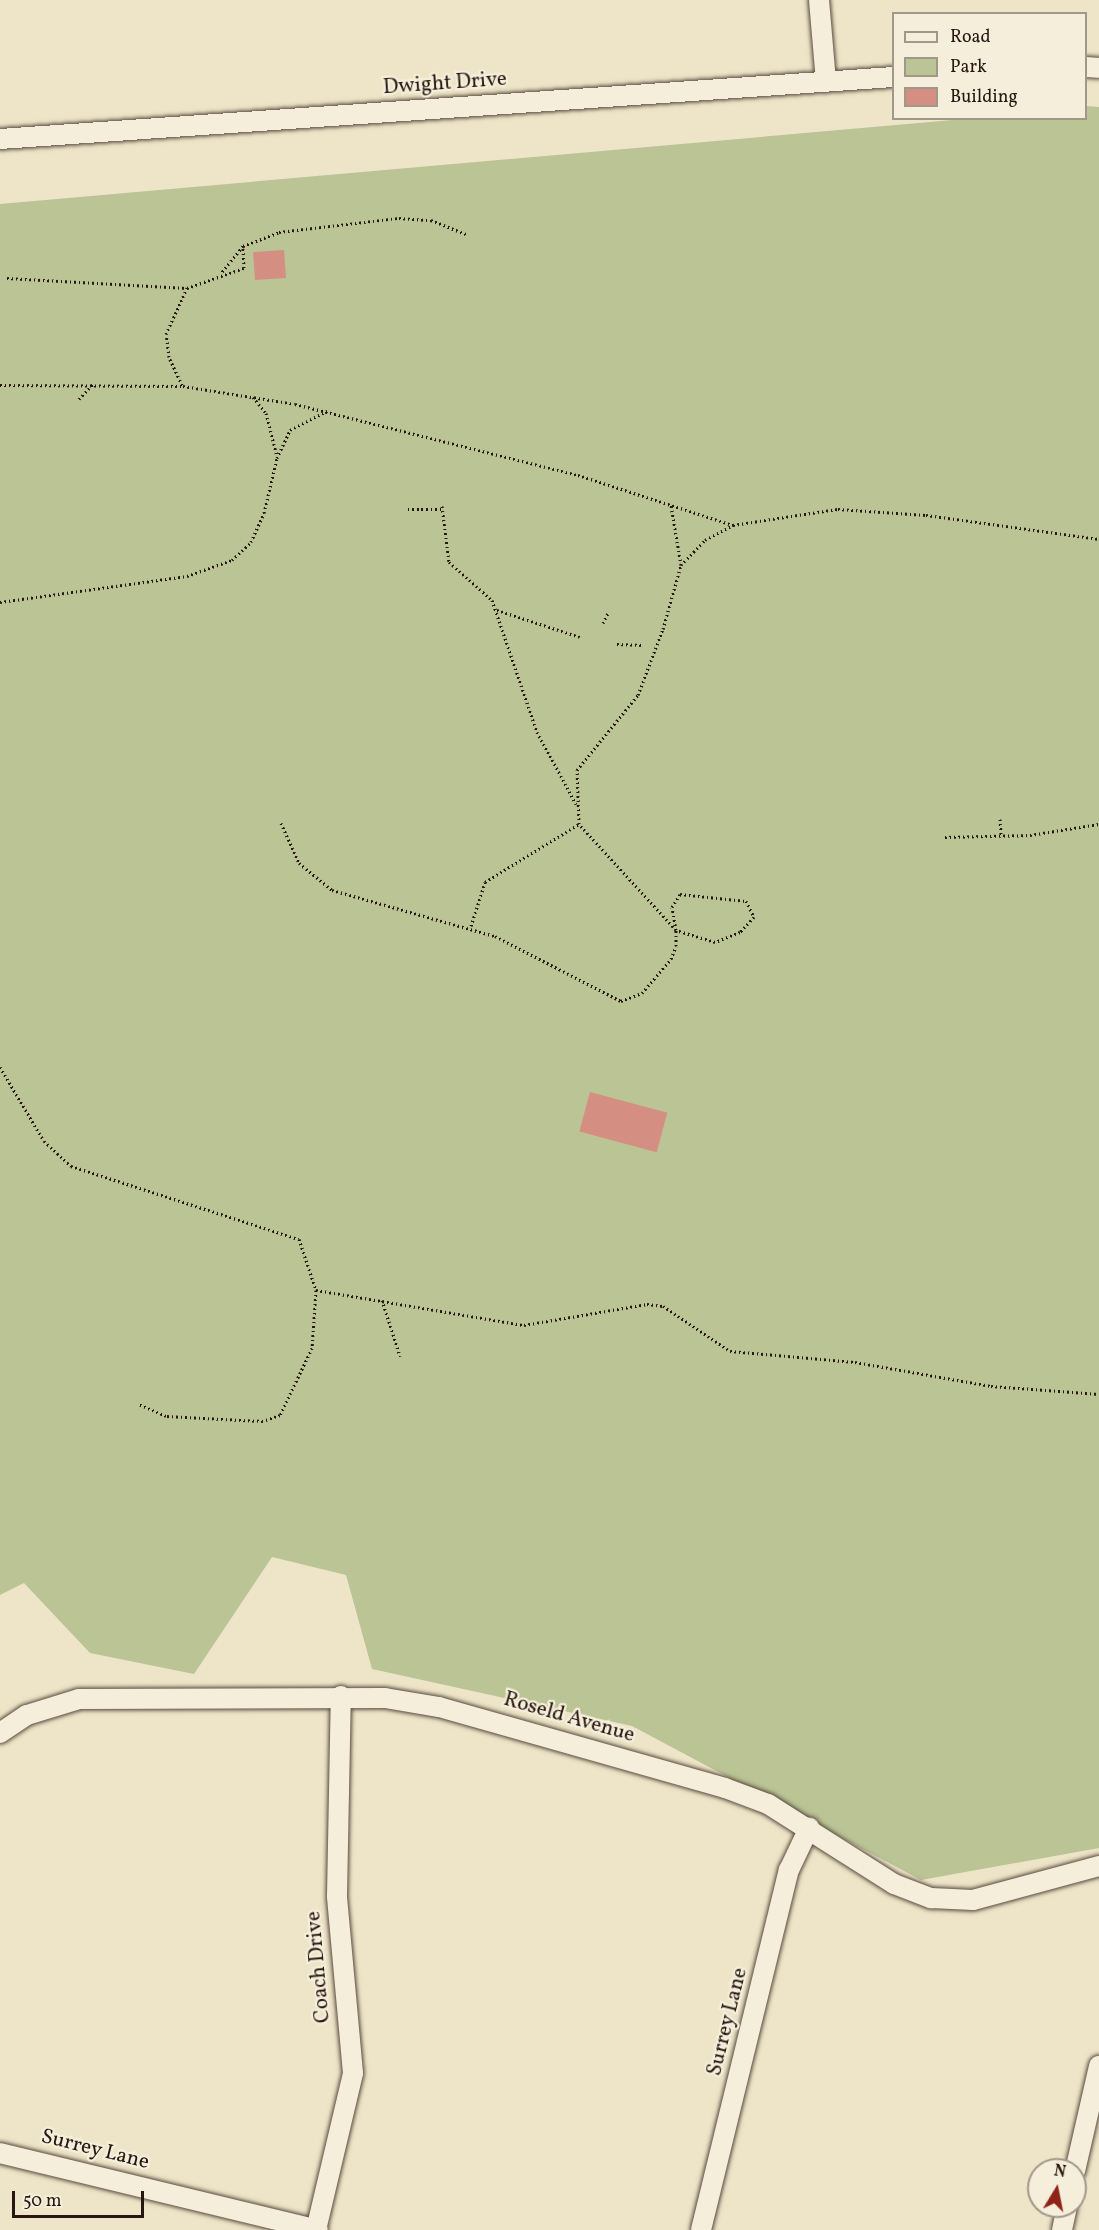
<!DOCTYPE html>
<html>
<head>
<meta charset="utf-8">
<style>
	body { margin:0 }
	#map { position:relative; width:1099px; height:2230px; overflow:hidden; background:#eee5c8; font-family:Vollkorn,serif }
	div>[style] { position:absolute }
	.green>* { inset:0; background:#bac495 }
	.building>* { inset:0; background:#d48e82; transform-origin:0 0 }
	.path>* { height:3px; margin-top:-1.5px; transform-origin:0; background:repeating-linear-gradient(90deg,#281710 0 1.5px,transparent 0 4.5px) }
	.roads { filter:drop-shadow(0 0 2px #5a4a3e) drop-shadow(0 0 2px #5a4a3e) }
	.minor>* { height:20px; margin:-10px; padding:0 10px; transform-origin:10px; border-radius:10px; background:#f4eedb }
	span { translate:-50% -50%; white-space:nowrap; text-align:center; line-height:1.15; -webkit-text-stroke:4.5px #f4eedb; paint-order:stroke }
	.street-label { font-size:21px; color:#281710 }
	.legend { position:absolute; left:892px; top:12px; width:195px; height:108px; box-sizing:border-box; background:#f4eedb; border:2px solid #a2988a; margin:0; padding:8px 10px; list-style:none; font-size:18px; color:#281710 }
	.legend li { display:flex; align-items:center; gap:12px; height:30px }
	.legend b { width:30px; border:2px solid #a2988a }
	.north { position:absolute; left:1027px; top:2158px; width:60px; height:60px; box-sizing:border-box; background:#f4eedb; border:2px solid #a2988a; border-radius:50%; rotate:10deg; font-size:16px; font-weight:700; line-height:24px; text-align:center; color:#281710 }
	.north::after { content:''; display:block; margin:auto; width:21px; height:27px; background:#8f2418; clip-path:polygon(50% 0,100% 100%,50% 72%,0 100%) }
	.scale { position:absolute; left:12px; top:2191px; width:132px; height:27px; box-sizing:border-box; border:3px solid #281710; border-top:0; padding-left:8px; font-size:18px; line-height:21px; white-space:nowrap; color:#281710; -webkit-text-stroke:4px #f4eedb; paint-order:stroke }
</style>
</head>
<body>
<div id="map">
	<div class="green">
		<div style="clip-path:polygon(1086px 106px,1099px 107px,1099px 1848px,921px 1880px,632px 1726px,372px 1669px,346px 1575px,272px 1557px,194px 1674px,90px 1653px,24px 1583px,0 1595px,0 204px,964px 119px,1086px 118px)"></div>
	</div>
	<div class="building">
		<div style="left:284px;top:250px;width:28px;height:31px;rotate:86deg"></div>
		<div style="left:590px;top:1092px;width:80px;height:41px;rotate:15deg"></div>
	</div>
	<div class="path">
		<div style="left:243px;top:246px;width:39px;rotate:-21deg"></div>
		<div style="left:279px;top:232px;width:121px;rotate:-6.7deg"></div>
		<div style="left:399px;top:218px;width:32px;rotate:4deg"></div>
		<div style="left:431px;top:220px;width:38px;rotate:22deg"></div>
		<div style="left:7px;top:278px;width:180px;rotate:3.2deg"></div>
		<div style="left:187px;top:288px;width:60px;rotate:-19.3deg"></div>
		<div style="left:244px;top:268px;width:22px;rotate:-93deg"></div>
		<div style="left:243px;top:246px;width:36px;rotate:129deg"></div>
		<div style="left:0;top:385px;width:183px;rotate:0.3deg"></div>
		<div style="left:183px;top:386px;width:113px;rotate:9.1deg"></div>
		<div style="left:295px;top:404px;width:292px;rotate:14.1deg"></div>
		<div style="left:578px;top:475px;width:163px;rotate:17.9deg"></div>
		<div style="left:182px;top:385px;width:31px;rotate:-115deg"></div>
		<div style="left:169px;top:357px;width:23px;rotate:-97deg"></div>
		<div style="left:166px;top:334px;width:51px;rotate:-65.5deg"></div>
		<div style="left:253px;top:397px;width:21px;rotate:51deg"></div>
		<div style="left:266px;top:413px;width:44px;rotate:75.7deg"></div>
		<div style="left:79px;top:399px;width:22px;rotate:-47deg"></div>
		<div style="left:442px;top:506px;width:56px;rotate:82.9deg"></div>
		<div style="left:449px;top:562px;width:57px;rotate:41.5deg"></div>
		<div style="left:492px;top:600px;width:139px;rotate:71.2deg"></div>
		<div style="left:537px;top:732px;width:82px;rotate:61.6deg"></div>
		<div style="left:408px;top:509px;width:35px"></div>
		<div style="left:681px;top:565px;width:35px;rotate:-46deg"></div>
		<div style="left:705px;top:540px;width:32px;rotate:-28deg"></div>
		<div style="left:733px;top:525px;width:106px;rotate:-8.7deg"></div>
		<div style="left:838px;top:509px;width:88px;rotate:3.9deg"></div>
		<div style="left:926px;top:515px;width:175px;rotate:7.9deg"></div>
		<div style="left:0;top:602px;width:189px;rotate:-7.9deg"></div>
		<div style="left:187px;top:576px;width:48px;rotate:-19.6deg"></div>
		<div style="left:232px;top:560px;width:26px;rotate:-43deg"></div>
		<div style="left:251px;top:542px;width:32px;rotate:-66deg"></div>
		<div style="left:264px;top:513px;width:57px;rotate:-76.7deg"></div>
		<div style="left:277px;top:458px;width:31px;rotate:-65deg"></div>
		<div style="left:290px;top:430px;width:42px;rotate:-27.2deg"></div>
		<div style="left:497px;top:610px;width:87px;rotate:18deg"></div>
		<div style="left:603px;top:623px;width:11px;rotate:-63deg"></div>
		<div style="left:617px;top:644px;width:26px;rotate:2deg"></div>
		<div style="left:1000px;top:819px;width:16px;rotate:86deg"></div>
		<div style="left:281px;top:823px;width:44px;rotate:65.8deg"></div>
		<div style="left:299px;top:863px;width:43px;rotate:39.3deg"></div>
		<div style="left:332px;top:890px;width:169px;rotate:15.8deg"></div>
		<div style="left:495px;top:936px;width:142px;rotate:27.3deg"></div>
		<div style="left:621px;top:1001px;width:22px;rotate:-21deg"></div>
		<div style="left:642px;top:993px;width:45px;rotate:-49.5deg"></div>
		<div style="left:671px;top:959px;width:14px;rotate:-69deg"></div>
		<div style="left:676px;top:946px;width:16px;rotate:-90deg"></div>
		<div style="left:676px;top:930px;width:23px;rotate:-100deg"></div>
		<div style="left:672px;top:907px;width:15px;rotate:-58deg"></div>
		<div style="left:680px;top:894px;width:66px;rotate:6.1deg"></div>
		<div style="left:746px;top:901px;width:18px;rotate:63deg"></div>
		<div style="left:754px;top:917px;width:21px;rotate:133deg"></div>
		<div style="left:740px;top:932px;width:27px;rotate:158deg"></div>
		<div style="left:715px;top:942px;width:41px;rotate:-162.9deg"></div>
		<div style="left:676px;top:930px;width:144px;rotate:-132.5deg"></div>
		<div style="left:579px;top:824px;width:54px;rotate:-92.1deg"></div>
		<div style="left:577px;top:770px;width:97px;rotate:-50.9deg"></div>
		<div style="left:638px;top:695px;width:71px;rotate:-69.3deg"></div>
		<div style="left:663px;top:629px;width:66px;rotate:-74.3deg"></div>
		<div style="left:681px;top:565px;width:61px;rotate:-99.5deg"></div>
		<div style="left:945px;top:837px;width:85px;rotate:-1.3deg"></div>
		<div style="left:1030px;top:835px;width:70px;rotate:-9.1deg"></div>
		<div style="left:471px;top:926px;width:46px;rotate:-72.3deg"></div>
		<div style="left:485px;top:882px;width:110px;rotate:-31.7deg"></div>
		<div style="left:0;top:1067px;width:86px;rotate:59.3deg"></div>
		<div style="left:44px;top:1141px;width:37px;rotate:43deg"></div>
		<div style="left:71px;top:1166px;width:239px;rotate:17.8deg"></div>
		<div style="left:299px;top:1239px;width:54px;rotate:71.6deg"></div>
		<div style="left:316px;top:1290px;width:58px;rotate:93.9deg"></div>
		<div style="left:312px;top:1348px;width:74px;rotate:115.5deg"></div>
		<div style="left:280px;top:1415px;width:18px;rotate:161deg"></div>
		<div style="left:263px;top:1421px;width:97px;rotate:-177deg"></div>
		<div style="left:166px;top:1416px;width:30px;rotate:-156deg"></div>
		<div style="left:316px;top:1290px;width:211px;rotate:9.6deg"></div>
		<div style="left:524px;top:1325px;width:125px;rotate:-9.7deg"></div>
		<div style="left:647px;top:1304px;width:16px;rotate:7deg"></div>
		<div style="left:663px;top:1306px;width:81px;rotate:33.9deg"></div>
		<div style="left:730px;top:1351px;width:125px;rotate:5deg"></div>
		<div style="left:855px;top:1362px;width:138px;rotate:10deg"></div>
		<div style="left:991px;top:1386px;width:108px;rotate:4.2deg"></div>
		<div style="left:382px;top:1300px;width:59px;rotate:72.2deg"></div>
	</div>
	<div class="roads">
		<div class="minor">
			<div style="left:819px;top:0;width:81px;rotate:85.1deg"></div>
			<div style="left:1086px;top:67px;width:13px;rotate:4deg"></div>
			<div style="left:0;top:139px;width:896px;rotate:-3.97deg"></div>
			<div style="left:0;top:1733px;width:32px;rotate:-34deg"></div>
			<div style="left:27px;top:1715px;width:54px;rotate:-17.1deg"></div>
			<div style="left:79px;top:1699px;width:306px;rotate:-0.2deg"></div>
			<div style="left:385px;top:1698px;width:55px;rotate:9.5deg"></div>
			<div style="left:439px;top:1707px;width:297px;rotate:15.8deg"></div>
			<div style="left:725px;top:1788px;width:46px;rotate:20.4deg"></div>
			<div style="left:768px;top:1804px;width:149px;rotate:32.4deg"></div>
			<div style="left:894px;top:1884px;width:40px;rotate:21deg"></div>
			<div style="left:931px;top:1898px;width:42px;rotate:2.7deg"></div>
			<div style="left:973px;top:1900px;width:131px;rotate:-15.1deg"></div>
			<div style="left:0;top:2153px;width:327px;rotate:13.6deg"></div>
			<div style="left:1075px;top:2171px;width:108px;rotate:-77.1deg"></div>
			<div style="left:316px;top:2230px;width:161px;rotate:-76.7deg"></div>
			<div style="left:353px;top:2073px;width:178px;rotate:-95.2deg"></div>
			<div style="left:337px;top:1896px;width:200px;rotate:-88.9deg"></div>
			<div style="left:701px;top:2230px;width:371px;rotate:-76.3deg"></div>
			<div style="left:789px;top:1870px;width:47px;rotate:-64.5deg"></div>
			<div style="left:1062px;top:2230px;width:25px;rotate:-78deg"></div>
		</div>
	</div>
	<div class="street-label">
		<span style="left:445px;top:84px;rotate:-4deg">Dwight Drive</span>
		<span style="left:569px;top:1718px;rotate:16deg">Roseld Avenue</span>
		<span style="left:319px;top:1967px;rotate:-95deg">Coach Drive</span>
		<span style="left:728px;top:2022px;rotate:-76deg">Surrey Lane</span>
		<span style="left:95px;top:2150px;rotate:14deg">Surrey Lane</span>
	</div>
	<ul class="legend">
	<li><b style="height:8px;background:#f4eedb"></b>Road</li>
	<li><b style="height:16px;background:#bac495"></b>Park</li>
	<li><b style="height:16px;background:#d48e82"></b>Building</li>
	</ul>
	<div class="north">N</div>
	<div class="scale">50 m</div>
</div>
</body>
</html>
